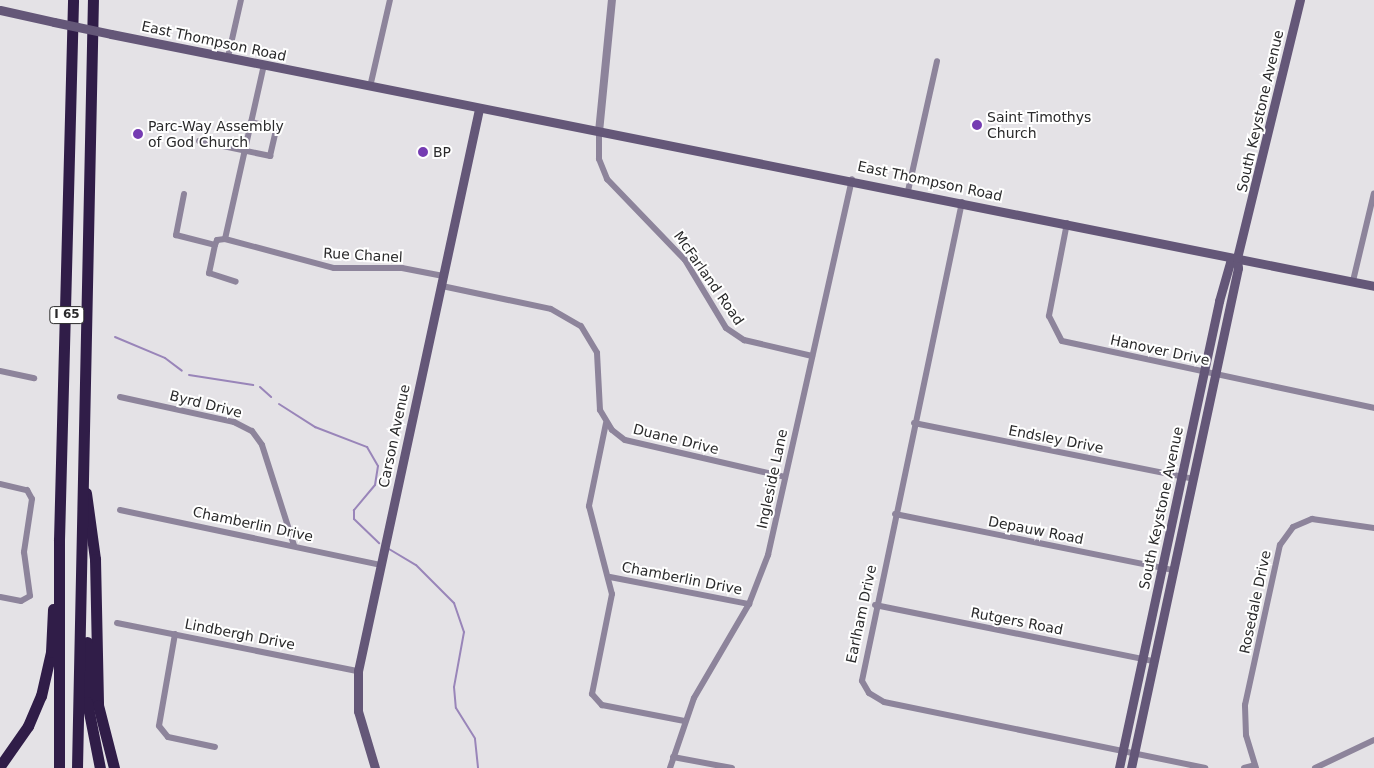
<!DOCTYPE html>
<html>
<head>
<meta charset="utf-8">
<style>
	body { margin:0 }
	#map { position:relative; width:1374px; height:768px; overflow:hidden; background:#e4e2e6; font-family:"DejaVu Sans",sans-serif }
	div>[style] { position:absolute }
	.stream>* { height:2px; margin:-1px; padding:0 1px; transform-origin:1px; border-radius:1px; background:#9985b9 }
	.minor>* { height:6px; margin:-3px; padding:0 3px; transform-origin:3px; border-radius:3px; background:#8d849b }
	.tertiary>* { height:8px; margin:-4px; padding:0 4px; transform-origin:4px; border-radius:4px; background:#8d849b }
	.secondary>* { height:9px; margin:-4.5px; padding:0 4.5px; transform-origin:4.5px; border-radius:4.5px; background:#645778 }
	.motorway>* { height:11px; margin:-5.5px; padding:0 5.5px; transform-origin:5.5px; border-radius:5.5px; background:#301d48 }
	.secondary-bridge>* { height:9px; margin:-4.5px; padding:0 4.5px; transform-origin:4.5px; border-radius:4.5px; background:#645778 }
	.dots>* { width:14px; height:14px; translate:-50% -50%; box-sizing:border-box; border:2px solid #fff; border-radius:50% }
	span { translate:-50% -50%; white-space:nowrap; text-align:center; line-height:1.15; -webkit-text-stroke:4px #fff; paint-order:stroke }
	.shield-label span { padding:1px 4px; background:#fff; border:1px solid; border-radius:4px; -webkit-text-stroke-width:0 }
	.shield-label { font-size:12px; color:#2a2a2b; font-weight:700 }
	.street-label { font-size:14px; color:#2a2a2b }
	.poi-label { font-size:14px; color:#2a2a2b }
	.left { translate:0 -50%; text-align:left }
</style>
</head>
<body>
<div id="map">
	<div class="stream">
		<div style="left:115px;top:337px;width:54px;rotate:22.8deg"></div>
		<div style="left:165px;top:358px;width:21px;rotate:37deg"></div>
		<div style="left:189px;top:375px;width:65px;rotate:8.9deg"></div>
		<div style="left:260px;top:387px;width:15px;rotate:42deg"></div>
		<div style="left:279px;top:404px;width:43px;rotate:32.6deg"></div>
		<div style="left:315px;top:427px;width:56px;rotate:21deg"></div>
		<div style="left:367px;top:447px;width:22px;rotate:60deg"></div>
		<div style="left:378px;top:466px;width:19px;rotate:99deg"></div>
		<div style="left:375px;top:485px;width:33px;rotate:130deg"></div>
		<div style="left:354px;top:510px;width:9px;rotate:90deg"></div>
		<div style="left:354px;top:519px;width:35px;rotate:44deg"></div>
		<div style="left:389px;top:549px;width:31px;rotate:31deg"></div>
		<div style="left:416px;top:565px;width:54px;rotate:45deg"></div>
		<div style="left:454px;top:603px;width:31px;rotate:71deg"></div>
		<div style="left:464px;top:632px;width:56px;rotate:100.3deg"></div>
		<div style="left:454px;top:687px;width:21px;rotate:85deg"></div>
		<div style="left:456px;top:708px;width:36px;rotate:58deg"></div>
		<div style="left:475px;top:739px;width:29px;rotate:84deg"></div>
	</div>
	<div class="minor">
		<div style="left:228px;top:57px;width:58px;rotate:-77.2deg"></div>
		<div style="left:370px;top:87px;width:89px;rotate:-77.1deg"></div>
		<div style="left:599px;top:132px;width:27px;rotate:90deg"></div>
		<div style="left:599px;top:159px;width:22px;rotate:68deg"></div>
		<div style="left:607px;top:179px;width:112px;rotate:46.1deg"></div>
		<div style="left:685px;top:260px;width:79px;rotate:58.9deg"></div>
		<div style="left:726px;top:328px;width:22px;rotate:34deg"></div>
		<div style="left:744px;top:340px;width:70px;rotate:13.2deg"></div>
		<div style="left:199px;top:141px;width:73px;rotate:11.9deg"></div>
		<div style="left:270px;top:156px;width:28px;rotate:-77deg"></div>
		<div style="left:276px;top:129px;width:26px;rotate:-164deg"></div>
		<div style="left:908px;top:191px;width:133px;rotate:-77.4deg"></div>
		<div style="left:184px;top:194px;width:42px;rotate:101deg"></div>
		<div style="left:176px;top:235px;width:40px;rotate:14.4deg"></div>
		<div style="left:215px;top:245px;width:5px;rotate:-68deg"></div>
		<div style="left:217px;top:240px;width:8px;rotate:-7deg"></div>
		<div style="left:225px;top:239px;width:113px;rotate:14.9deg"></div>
		<div style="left:334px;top:268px;width:68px"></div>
		<div style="left:402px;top:268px;width:42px;rotate:11deg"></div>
		<div style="left:962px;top:202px;width:489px;rotate:101.8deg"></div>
		<div style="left:862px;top:681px;width:14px;rotate:60deg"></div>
		<div style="left:869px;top:693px;width:17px;rotate:31deg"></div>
		<div style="left:884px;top:702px;width:328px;rotate:11.6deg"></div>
		<div style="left:1067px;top:223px;width:95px;rotate:101deg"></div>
		<div style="left:1049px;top:316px;width:28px;rotate:63deg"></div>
		<div style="left:1062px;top:341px;width:319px;rotate:12.1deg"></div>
		<div style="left:225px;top:239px;width:178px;rotate:-77.4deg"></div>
		<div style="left:215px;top:245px;width:29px;rotate:102deg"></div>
		<div style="left:209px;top:273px;width:28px;rotate:18deg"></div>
		<div style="left:1353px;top:281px;width:90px;rotate:-76.6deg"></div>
		<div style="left:442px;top:286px;width:111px;rotate:11.9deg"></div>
		<div style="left:551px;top:309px;width:34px;rotate:30deg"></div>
		<div style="left:581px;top:326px;width:31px;rotate:59deg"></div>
		<div style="left:597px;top:353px;width:57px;rotate:87deg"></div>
		<div style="left:600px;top:410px;width:23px;rotate:59deg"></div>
		<div style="left:612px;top:430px;width:16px;rotate:38deg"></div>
		<div style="left:625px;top:440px;width:164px;rotate:13deg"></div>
		<div style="left:0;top:371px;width:35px;rotate:12deg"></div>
		<div style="left:120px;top:397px;width:117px;rotate:12.4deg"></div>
		<div style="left:234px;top:422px;width:20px;rotate:27deg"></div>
		<div style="left:252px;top:431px;width:17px;rotate:54deg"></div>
		<div style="left:262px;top:445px;width:105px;rotate:72.3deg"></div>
		<div style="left:606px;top:423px;width:85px;rotate:101.6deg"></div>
		<div style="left:589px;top:506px;width:91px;rotate:75.4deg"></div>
		<div style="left:612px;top:594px;width:102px;rotate:101.3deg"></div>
		<div style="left:592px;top:694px;width:15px;rotate:48deg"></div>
		<div style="left:602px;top:705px;width:84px;rotate:11deg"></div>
		<div style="left:914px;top:423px;width:285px;rotate:11.3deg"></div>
		<div style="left:0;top:484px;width:28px;rotate:13deg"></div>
		<div style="left:27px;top:490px;width:10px;rotate:61deg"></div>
		<div style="left:32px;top:499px;width:54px;rotate:98.6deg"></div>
		<div style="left:24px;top:552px;width:44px;rotate:82.2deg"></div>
		<div style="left:30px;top:596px;width:10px;rotate:151deg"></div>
		<div style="left:21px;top:601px;width:21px;rotate:-169deg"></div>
		<div style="left:120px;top:510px;width:266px;rotate:11.9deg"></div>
		<div style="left:895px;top:514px;width:284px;rotate:11.4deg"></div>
		<div style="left:610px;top:577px;width:142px;rotate:11deg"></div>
		<div style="left:875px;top:605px;width:284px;rotate:11.4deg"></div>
		<div style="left:117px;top:623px;width:246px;rotate:11.3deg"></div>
		<div style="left:175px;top:634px;width:93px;rotate:99.9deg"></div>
		<div style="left:159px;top:726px;width:14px;rotate:51deg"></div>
		<div style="left:168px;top:737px;width:48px;rotate:12deg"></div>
		<div style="left:673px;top:757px;width:60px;rotate:10.6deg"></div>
		<div style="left:670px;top:768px;width:74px;rotate:-71.1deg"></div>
		<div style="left:694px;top:698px;width:109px;rotate:-59.7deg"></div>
		<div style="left:749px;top:604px;width:53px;rotate:-68.8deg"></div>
		<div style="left:768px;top:555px;width:385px;rotate:-77.4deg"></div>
		<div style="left:1244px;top:768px;width:11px;rotate:-15deg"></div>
		<div style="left:1256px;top:768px;width:34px;rotate:-107deg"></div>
		<div style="left:1246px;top:735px;width:30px;rotate:-92deg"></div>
		<div style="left:1245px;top:705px;width:164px;rotate:-77.7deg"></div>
		<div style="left:1280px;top:545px;width:22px;rotate:-54deg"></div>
		<div style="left:1293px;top:527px;width:21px;rotate:-23deg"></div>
		<div style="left:1312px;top:519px;width:63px;rotate:8.3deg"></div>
		<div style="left:1315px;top:768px;width:65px;rotate:-25.4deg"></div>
	</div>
	<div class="tertiary">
		<div style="left:599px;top:132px;width:133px;rotate:-84.4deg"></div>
	</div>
	<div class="secondary">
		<div style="left:0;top:10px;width:55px;rotate:12.5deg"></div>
		<div style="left:111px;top:34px;width:1288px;rotate:11.28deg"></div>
		<div style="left:375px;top:768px;width:59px;rotate:-106.6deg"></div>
		<div style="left:358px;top:711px;width:40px;rotate:-90deg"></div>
		<div style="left:358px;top:671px;width:575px;rotate:-77.85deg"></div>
		<div style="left:1119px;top:768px;width:478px;rotate:-77.9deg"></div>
		<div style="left:1219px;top:301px;width:40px;rotate:-74deg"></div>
		<div style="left:1230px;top:263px;width:9px;rotate:-36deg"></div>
		<div style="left:1131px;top:768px;width:511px;rotate:-77.92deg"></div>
		<div style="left:1238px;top:268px;width:10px;rotate:-96deg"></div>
		<div style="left:1237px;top:258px;width:266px;rotate:-76.3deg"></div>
	</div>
	<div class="motorway">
		<div style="left:86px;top:493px;width:67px;rotate:82.2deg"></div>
		<div style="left:95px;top:559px;width:146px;rotate:88.8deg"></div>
		<div style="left:98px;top:705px;width:65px;rotate:75.7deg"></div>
		<div style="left:87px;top:642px;width:60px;rotate:90deg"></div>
		<div style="left:87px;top:702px;width:67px;rotate:78.9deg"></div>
		<div style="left:0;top:766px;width:49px;rotate:-55deg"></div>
		<div style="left:28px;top:726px;width:33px;rotate:-67deg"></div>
		<div style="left:41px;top:696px;width:45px;rotate:-77.2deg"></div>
		<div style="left:51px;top:652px;width:43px;rotate:-87.3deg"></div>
		<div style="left:59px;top:768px;width:228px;rotate:-90deg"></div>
		<div style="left:59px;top:540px;width:540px;rotate:-88.51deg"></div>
		<div style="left:77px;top:768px;width:768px;rotate:-88.81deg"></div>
	</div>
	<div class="secondary-bridge">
		<div style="left:54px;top:22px;width:58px;rotate:11.9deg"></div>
	</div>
	<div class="dots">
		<div style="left:977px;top:125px;background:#753cb2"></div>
		<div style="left:138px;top:134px;background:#753cb2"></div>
		<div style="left:423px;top:152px;background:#753cb2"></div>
	</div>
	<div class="shield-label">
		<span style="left:67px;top:315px">I 65</span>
	</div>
	<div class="street-label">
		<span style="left:214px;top:41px;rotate:12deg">East Thompson Road</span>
		<span style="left:1260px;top:111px;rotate:-77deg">South Keystone Avenue</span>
		<span style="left:930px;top:181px;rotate:12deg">East Thompson Road</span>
		<span style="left:363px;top:255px;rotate:3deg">Rue Chanel</span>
		<span style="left:709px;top:278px;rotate:55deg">McFarland Road</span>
		<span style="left:1160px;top:350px;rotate:12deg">Hanover Drive</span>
		<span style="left:206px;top:404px;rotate:14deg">Byrd Drive</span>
		<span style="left:394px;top:436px;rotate:-78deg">Carson Avenue</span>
		<span style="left:676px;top:439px;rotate:14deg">Duane Drive</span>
		<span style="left:1056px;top:439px;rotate:11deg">Endsley Drive</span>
		<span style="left:772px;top:479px;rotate:-78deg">Ingleside Lane</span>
		<span style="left:1161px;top:508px;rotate:-78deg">South Keystone Avenue</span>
		<span style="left:253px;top:524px;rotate:12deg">Chamberlin Drive</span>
		<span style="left:1036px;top:530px;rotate:11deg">Depauw Road</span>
		<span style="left:682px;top:578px;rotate:11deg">Chamberlin Drive</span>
		<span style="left:1255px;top:602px;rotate:-78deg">Rosedale Drive</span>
		<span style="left:861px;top:614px;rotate:-78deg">Earlham Drive</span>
		<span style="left:1017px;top:621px;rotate:11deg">Rutgers Road</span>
		<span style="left:240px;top:634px;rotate:11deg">Lindbergh Drive</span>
	</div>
	<div class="poi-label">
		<span class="left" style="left:987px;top:125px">Saint Timothys<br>Church</span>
		<span class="left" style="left:148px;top:134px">Parc-Way Assembly<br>of God Church</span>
		<span class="left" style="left:433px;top:152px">BP</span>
	</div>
</div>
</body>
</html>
